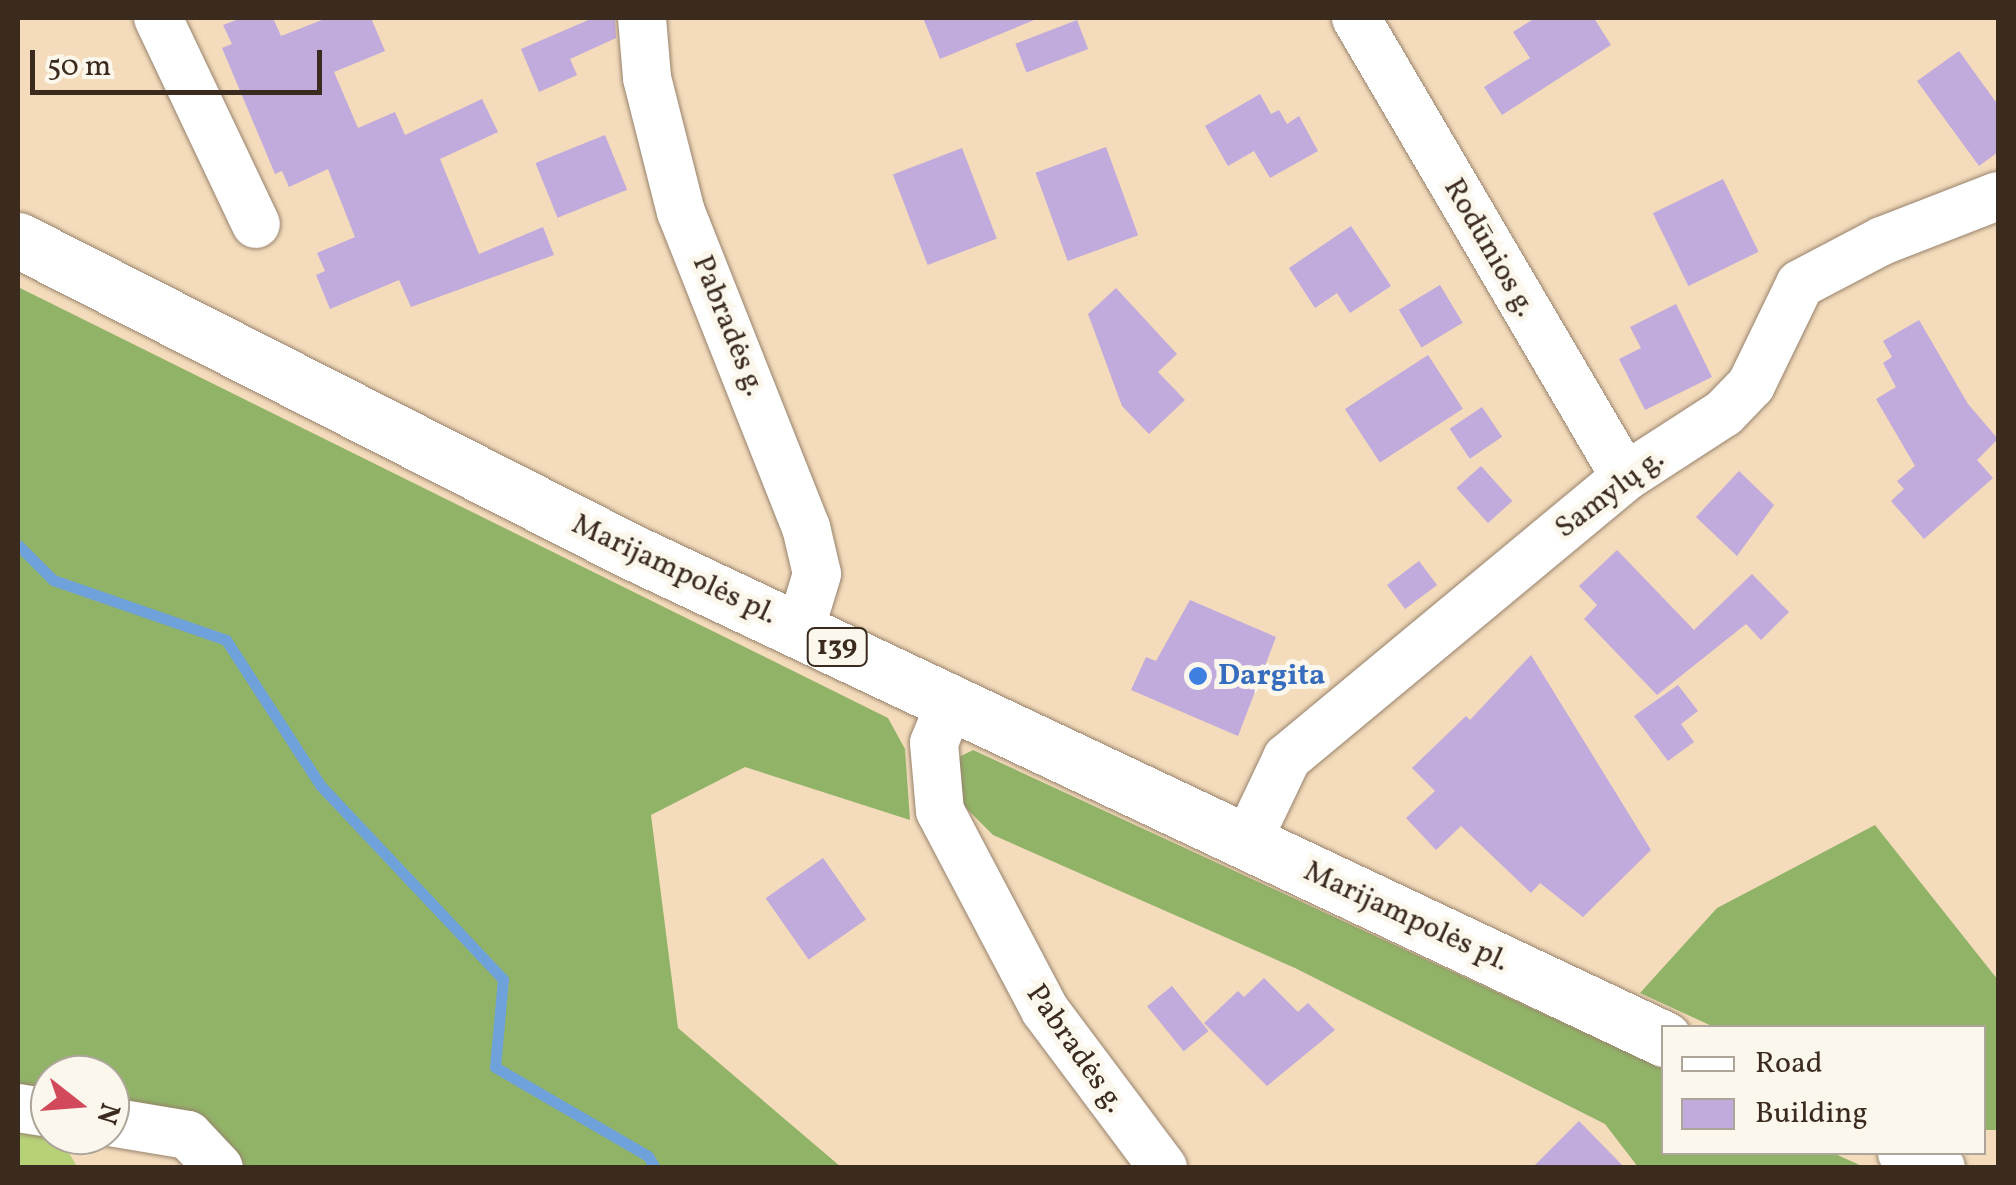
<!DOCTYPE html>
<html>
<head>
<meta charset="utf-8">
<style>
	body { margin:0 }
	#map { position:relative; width:2016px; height:1185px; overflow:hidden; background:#f3dbbb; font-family:Vollkorn,serif }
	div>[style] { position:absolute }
	.green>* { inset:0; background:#b7d177 }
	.forest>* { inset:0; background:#91b368 }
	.stream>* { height:11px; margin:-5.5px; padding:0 5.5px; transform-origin:5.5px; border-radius:5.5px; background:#6fa1da }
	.building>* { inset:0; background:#c1aadc; transform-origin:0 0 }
	.roads { filter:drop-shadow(0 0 2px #97826c) drop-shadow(0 0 2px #97826c) }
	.minor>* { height:48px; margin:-24px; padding:0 24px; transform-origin:24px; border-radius:24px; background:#fff }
	.major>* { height:55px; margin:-27.5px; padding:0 27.5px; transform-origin:27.5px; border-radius:27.5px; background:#fff }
	.dots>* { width:28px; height:28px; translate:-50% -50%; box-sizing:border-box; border:5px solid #fbf7ec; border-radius:50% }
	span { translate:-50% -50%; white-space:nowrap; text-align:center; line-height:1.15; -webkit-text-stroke:10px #fbf7ec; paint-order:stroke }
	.shield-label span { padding:2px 8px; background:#fbf7ec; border:2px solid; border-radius:8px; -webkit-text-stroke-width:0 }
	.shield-label { font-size:28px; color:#3b2a1e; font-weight:700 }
	.street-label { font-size:30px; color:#3b2a1e }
	.shop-label { font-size:30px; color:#366cbe; font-weight:700 }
	.left { translate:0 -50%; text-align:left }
	.frame { position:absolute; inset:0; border:20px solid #3b2a1e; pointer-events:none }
	.legend { position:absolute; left:1661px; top:1025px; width:325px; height:130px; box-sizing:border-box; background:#fbf7ec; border:2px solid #aea59a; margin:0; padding:12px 18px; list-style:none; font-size:30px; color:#3b2a1e }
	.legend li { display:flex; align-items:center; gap:20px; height:50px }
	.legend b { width:50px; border:2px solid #aea59a }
	.north { position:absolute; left:30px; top:1055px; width:100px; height:100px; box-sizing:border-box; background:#fbf7ec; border:2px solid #aea59a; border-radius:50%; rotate:107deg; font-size:28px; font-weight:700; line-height:40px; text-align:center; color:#3b2a1e }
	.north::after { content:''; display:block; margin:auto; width:35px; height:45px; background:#d1495b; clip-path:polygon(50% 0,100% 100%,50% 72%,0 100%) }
	.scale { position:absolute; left:30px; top:50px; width:292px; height:45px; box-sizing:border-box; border:5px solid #3b2a1e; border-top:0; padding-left:12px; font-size:30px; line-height:35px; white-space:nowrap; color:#3b2a1e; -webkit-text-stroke:8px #fbf7ec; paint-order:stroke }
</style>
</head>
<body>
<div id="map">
	<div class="green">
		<div style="clip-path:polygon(18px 1118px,59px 1135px,77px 1167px,18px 1167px)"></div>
	</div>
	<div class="forest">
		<div style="clip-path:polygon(18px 287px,888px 718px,905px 749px,910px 820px,745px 767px,651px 815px,678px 1028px,841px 1167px,245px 1167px,207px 1126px,110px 1107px,110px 1075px,50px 1075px,50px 1096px,18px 1090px)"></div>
		<div style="clip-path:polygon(973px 750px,1663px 1069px,1664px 1152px,1833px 1153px,1864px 1167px,1638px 1167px,1605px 1124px,1295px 968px,993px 835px,961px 803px,951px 761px)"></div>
		<div style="clip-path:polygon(1875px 825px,1998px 980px,1998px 1130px,1984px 1130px,1984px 1028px,1714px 1027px,1640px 993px,1717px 908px)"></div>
	</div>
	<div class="stream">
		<div style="left:18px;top:545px;width:49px;rotate:45deg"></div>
		<div style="left:53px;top:580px;width:183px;rotate:19.1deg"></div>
		<div style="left:226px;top:640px;width:173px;rotate:57deg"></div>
		<div style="left:320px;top:785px;width:267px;rotate:46.7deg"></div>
		<div style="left:503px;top:979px;width:88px;rotate:95.2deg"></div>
		<div style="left:495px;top:1067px;width:177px;rotate:30.2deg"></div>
		<div style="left:648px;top:1156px;width:14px;rotate:60deg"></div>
	</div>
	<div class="building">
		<div style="clip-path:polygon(242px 18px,273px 18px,281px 36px,327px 18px,371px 18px,385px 51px,334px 72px,358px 128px,395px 112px,405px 135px,482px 99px,498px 132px,440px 159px,479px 254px,543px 227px,554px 255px,411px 307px,399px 280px,330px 309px,316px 275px,325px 271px,317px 253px,355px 237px,328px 169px,289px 187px,282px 171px,275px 174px,222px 48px,232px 44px,223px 25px)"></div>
		<div style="clip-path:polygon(593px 18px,615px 18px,616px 38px,570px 59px,577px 75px,539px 92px,521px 49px)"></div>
		<div style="clip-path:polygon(923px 18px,1039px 18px,940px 59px)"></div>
		<div style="clip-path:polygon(1535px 18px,1594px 18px,1611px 45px,1502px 115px,1484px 87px,1530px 58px,1513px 32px)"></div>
		<div style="left:1077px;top:20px;width:31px;height:66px;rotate:69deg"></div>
		<div style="clip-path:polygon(1959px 51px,1998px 105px,1998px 152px,1979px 166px,1917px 81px)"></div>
		<div style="clip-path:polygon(1260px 94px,1271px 114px,1279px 110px,1287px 124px,1299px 116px,1318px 151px,1270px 178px,1254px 151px,1228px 166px,1205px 126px)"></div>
		<div style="left:605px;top:135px;width:59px;height:75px;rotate:68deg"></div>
		<div style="left:1106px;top:147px;width:94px;height:75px;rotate:70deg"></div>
		<div style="left:962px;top:148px;width:97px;height:74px;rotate:69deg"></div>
		<div style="left:1723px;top:179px;width:81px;height:78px;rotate:64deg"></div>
		<div style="clip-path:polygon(1351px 226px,1391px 286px,1350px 313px,1337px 293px,1315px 308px,1289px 268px)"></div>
		<div style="left:1440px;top:285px;width:44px;height:48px;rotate:59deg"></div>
		<div style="clip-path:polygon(1116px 288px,1177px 354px,1158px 372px,1185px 400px,1149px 434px,1122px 406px,1088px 314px)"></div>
		<div style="clip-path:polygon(1676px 304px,1712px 377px,1645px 410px,1619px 359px,1641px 348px,1630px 327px)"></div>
		<div style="clip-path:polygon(1919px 320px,1968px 404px,1998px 439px,1977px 460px,1993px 478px,1924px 539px,1891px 501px,1904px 489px,1897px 481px,1915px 466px,1876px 399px,1896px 387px,1883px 363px,1892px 357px,1883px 341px)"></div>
		<div style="left:1428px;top:355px;width:64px;height:99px;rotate:57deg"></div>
		<div style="left:1482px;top:407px;width:36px;height:39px;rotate:56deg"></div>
		<div style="left:1481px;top:466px;width:47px;height:33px;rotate:48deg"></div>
		<div style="clip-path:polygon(1739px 471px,1774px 505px,1737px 556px,1696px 517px)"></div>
		<div style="clip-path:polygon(1617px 550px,1694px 630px,1752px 574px,1789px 612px,1761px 640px,1746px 624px,1657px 695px,1584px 619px,1597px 605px,1579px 586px)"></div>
		<div style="left:1419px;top:561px;width:30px;height:40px;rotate:53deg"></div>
		<div style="clip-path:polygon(1190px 600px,1276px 637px,1238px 736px,1131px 690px,1146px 657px,1156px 661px)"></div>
		<div style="clip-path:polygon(1531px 655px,1651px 850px,1583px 917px,1540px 883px,1531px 893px,1461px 826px,1436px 850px,1406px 818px,1435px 791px,1412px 768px,1466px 716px,1470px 720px)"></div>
		<div style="clip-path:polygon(1678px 685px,1698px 711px,1681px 724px,1694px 742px,1668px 761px,1634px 716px)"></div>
		<div style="left:823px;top:858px;width:75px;height:70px;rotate:55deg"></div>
		<div style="clip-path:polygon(1264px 978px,1298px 1012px,1308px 1003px,1335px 1030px,1267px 1086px,1204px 1023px,1238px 991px,1244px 997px)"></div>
		<div style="left:1172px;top:986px;width:58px;height:32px;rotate:51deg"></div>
		<div style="clip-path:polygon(1579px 1121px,1625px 1168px,1532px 1168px)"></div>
	</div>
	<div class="roads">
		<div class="minor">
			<div style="left:158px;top:18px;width:228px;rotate:64.6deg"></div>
			<div style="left:642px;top:18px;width:60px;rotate:85.2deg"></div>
			<div style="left:647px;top:78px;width:138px;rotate:75.8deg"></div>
			<div style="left:681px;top:212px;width:339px;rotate:68.4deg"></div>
			<div style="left:806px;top:527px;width:48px;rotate:76.8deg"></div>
			<div style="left:817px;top:574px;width:59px;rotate:106.9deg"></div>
			<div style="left:1356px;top:18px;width:532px;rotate:59.63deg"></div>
			<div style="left:951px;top:701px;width:45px;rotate:112deg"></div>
			<div style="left:934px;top:743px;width:68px;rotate:85deg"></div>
			<div style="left:940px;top:811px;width:225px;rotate:62.2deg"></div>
			<div style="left:1045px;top:1010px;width:197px;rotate:53.2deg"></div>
			<div style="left:1247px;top:842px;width:93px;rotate:-64.5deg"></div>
			<div style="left:1287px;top:758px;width:440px;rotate:-39.7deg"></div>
			<div style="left:1625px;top:477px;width:118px;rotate:-32.9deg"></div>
			<div style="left:1724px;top:413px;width:39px;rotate:-46deg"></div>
			<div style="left:1751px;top:385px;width:112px;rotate:-64.1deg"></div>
			<div style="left:1800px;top:284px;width:93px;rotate:-27.7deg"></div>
			<div style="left:1882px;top:241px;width:124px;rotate:-21.2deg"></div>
			<div style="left:18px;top:1108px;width:32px;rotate:9deg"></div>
			<div style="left:110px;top:1122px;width:79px;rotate:9.5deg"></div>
			<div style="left:188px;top:1135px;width:45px;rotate:46.8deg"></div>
		</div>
		<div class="major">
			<div style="left:18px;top:240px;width:689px;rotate:26.94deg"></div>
			<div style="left:632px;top:552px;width:1141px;rotate:25.26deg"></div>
			<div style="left:1905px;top:1152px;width:36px;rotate:27deg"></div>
		</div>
	</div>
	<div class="dots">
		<div style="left:1198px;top:676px;background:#3f7fe0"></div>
	</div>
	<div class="shield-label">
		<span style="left:837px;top:647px">139</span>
	</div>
	<div class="street-label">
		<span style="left:1489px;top:248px;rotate:60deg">Rodūnios g.</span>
		<span style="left:728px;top:326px;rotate:68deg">Pabradės g.</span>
		<span style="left:1610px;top:494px;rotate:-37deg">Samylų g.</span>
		<span style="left:674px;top:570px;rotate:25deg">Marijampolės pl.</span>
		<span style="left:1406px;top:917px;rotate:25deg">Marijampolės pl.</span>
		<span style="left:1075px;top:1049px;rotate:55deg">Pabradės g.</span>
	</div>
	<div class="shop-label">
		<span class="left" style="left:1218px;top:676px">Dargita</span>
	</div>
	<div class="frame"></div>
	<ul class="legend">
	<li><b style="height:12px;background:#fff"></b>Road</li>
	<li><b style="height:28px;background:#c1aadc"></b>Building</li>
	</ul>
	<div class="north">N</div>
	<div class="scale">50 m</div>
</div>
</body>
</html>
